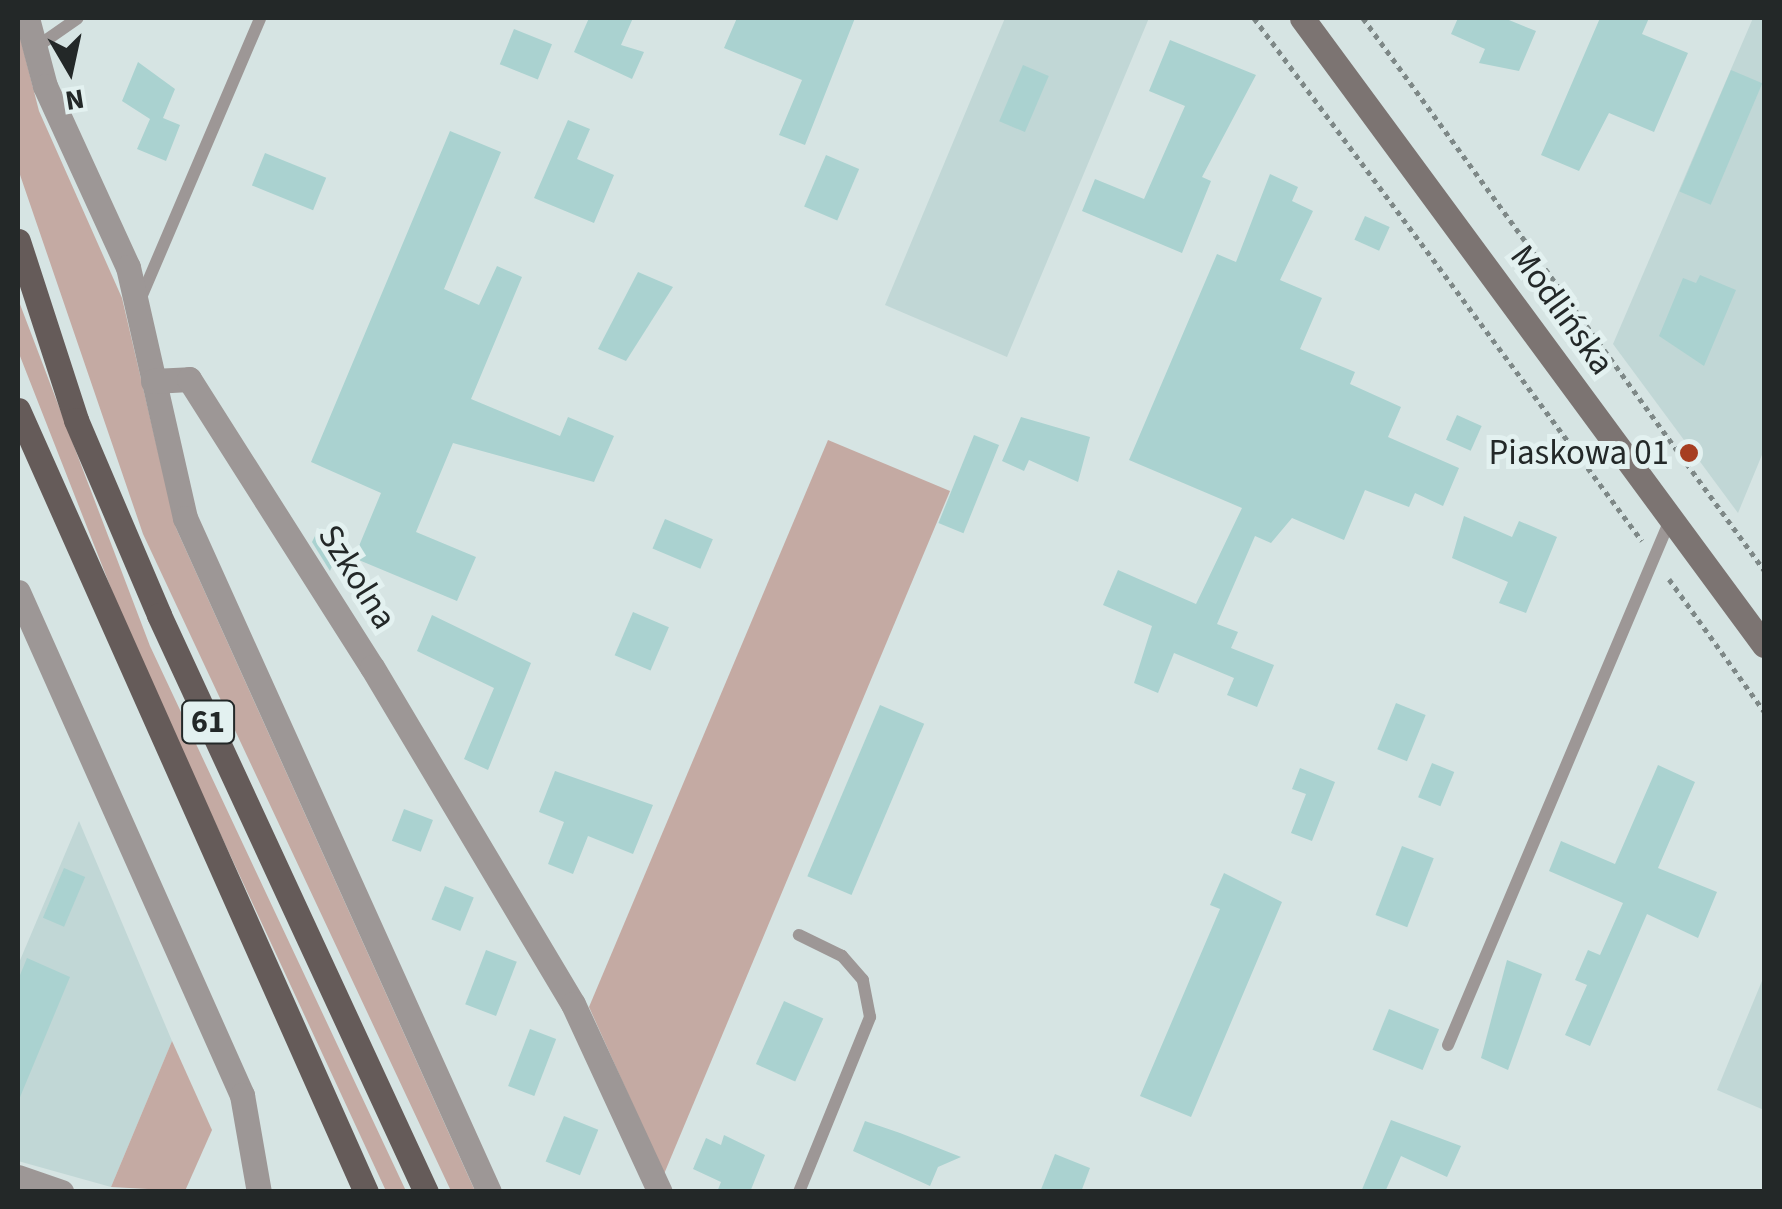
<!DOCTYPE html>
<html>
<head>
<meta charset="utf-8">
<style>
	body { margin:0 }
	#map { position:relative; width:1782px; height:1209px; overflow:hidden; background:#d6e4e3; font-family:"Source Sans 3",sans-serif }
	div>[style] { position:absolute }
	.built>* { inset:0; background:#c1d7d6 }
	.green>* { inset:0; background:#c4aaa3 }
	.building>* { inset:0; background:#aad2d0; transform-origin:0 0 }
	.path>* { height:5px; margin-top:-2.5px; transform-origin:0; background:repeating-linear-gradient(90deg,#7e8887 0 5px,transparent 0 10px) }
	.lane>* { height:12px; margin:-6px; padding:0 6px; transform-origin:6px; border-radius:6px; background:#9d9796 }
	.street>* { height:25px; margin:-12.5px; padding:0 12.5px; transform-origin:12.5px; border-radius:12.5px; background:#9d9796 }
	.secondary>* { height:25px; margin:-12.5px; padding:0 12.5px; transform-origin:12.5px; border-radius:12.5px; background:#7c7472 }
	.primary>* { height:25px; margin:-12.5px; padding:0 12.5px; transform-origin:12.5px; border-radius:12.5px; background:#655b59 }
	.dots>* { width:28px; height:28px; translate:-50% -50%; box-sizing:border-box; border:5px solid #e3f1f0; border-radius:50% }
	span { translate:-50% -50%; white-space:nowrap; text-align:center; line-height:1.15; -webkit-text-stroke:10px #e3f1f0; paint-order:stroke }
	.shield-label span { padding:2px 8px; background:#e3f1f0; border:2px solid; border-radius:8px; -webkit-text-stroke-width:0 }
	.shield-label { font-size:32px; color:#232828; font-weight:700 }
	.street-label { font-size:35px; color:#232828 }
	.poi-label { font-size:35px; color:#232828 }
	.right { translate:-100% -50%; text-align:right }
	.frame { position:absolute; inset:0; border:20px solid #232828; pointer-events:none }
	.north { position:absolute; left:20px; top:20px; width:100px; height:100px; -webkit-text-stroke:8px #e3f1f0; paint-order:stroke; rotate:171deg; font-size:28px; font-weight:700; line-height:40px; text-align:center; color:#232828 }
	.north::after { content:''; display:block; margin:auto; width:35px; height:45px; background:#232828; clip-path:polygon(50% 0,100% 100%,50% 72%,0 100%) }
</style>
</head>
<body>
<div id="map">
	<div class="built">
		<div style="clip-path:polygon(1005px 18px,1149px 18px,1007px 357px,885px 305px)"></div>
		<div style="clip-path:polygon(1753px 18px,1764px 18px,1764px 450px,1738px 513px,1613px 344px)"></div>
		<div style="clip-path:polygon(79px 821px,172px 1041px,111px 1187px,18px 1161px,18px 965px)"></div>
		<div style="clip-path:polygon(1764px 976px,1764px 1110px,1717px 1090px)"></div>
	</div>
	<div class="green">
		<div style="clip-path:polygon(18px 29px,39px 111px,122px 298px,176px 528px,475px 1191px,451px 1191px,143px 534px,18px 169px)"></div>
		<div style="clip-path:polygon(18px 299px,150px 646px,406px 1191px,386px 1191px,136px 652px,18px 351px)"></div>
		<div style="clip-path:polygon(828px 440px,950px 491px,664px 1174px,589px 1007px)"></div>
		<div style="clip-path:polygon(172px 1041px,212px 1130px,185px 1191px,111px 1187px)"></div>
	</div>
	<div class="building">
		<div style="clip-path:polygon(589px 18px,633px 18px,621px 45px,644px 52px,632px 79px,574px 52px)"></div>
		<div style="clip-path:polygon(737px 18px,855px 18px,805px 145px,779px 135px,802px 80px,724px 48px)"></div>
		<div style="clip-path:polygon(1458px 18px,1504px 18px,1536px 31px,1519px 71px,1479px 63px,1485px 49px,1451px 34px)"></div>
		<div style="clip-path:polygon(1600px 18px,1649px 18px,1642px 34px,1688px 53px,1654px 132px,1609px 113px,1579px 171px,1541px 155px)"></div>
		<div style="left:514px;top:29px;width:41px;height:38px;rotate:22deg"></div>
		<div style="clip-path:polygon(1170px 40px,1256px 75px,1202px 177px,1211px 181px,1182px 253px,1082px 211px,1095px 179px,1144px 199px,1185px 106px,1149px 91px)"></div>
		<div style="clip-path:polygon(138px 62px,175px 89px,163px 118px,180px 125px,166px 161px,137px 149px,150px 119px,122px 101px)"></div>
		<div style="left:1023px;top:65px;width:28px;height:61px;rotate:23deg"></div>
		<div style="left:1731px;top:70px;width:34px;height:132px;rotate:23deg"></div>
		<div style="clip-path:polygon(568px 120px,590px 129px,577px 159px,614px 175px,594px 223px,534px 198px)"></div>
		<div style="clip-path:polygon(450px 131px,501px 152px,444px 289px,479px 305px,497px 266px,522px 277px,471px 399px,560px 436px,568px 417px,614px 436px,594px 482px,453px 443px,416px 532px,476px 557px,457px 601px,354px 558px,381px 493px,311px 462px)"></div>
		<div style="left:265px;top:153px;width:66px;height:35px;rotate:22deg"></div>
		<div style="left:826px;top:155px;width:36px;height:56px;rotate:23deg"></div>
		<div style="clip-path:polygon(1270px 174px,1298px 187px,1292px 201px,1313px 211px,1280px 280px,1322px 298px,1300px 349px,1355px 372px,1350px 384px,1401px 407px,1388px 437px,1459px 468px,1443px 506px,1415px 493px,1409px 507px,1365px 490px,1344px 540px,1292px 518px,1271px 543px,1255px 536px,1217px 624px,1238px 632px,1231px 648px,1274px 665px,1257px 707px,1227px 695px,1234px 678px,1174px 653px,1158px 693px,1134px 683px,1152px 626px,1103px 605px,1118px 570px,1196px 604px,1242px 508px,1129px 460px,1217px 254px,1236px 262px)"></div>
		<div style="left:1365px;top:216px;width:27px;height:26px;rotate:24deg"></div>
		<div style="clip-path:polygon(638px 272px,673px 287px,626px 361px,598px 349px)"></div>
		<div style="clip-path:polygon(1700px 275px,1736px 290px,1704px 366px,1659px 336px,1683px 278px,1696px 283px)"></div>
		<div style="left:1457px;top:415px;width:27px;height:27px;rotate:24deg"></div>
		<div style="clip-path:polygon(1021px 417px,1090px 437px,1078px 482px,1029px 460px,1024px 471px,1002px 461px)"></div>
		<div style="left:974px;top:435px;width:27px;height:95px;rotate:22deg"></div>
		<div style="clip-path:polygon(1464px 516px,1512px 537px,1519px 521px,1557px 537px,1526px 613px,1499px 603px,1508px 582px,1452px 558px)"></div>
		<div style="left:665px;top:519px;width:52px;height:32px;rotate:23deg"></div>
		<div style="clip-path:polygon(319px 528px,343px 540px,330px 571px,312px 542px)"></div>
		<div style="left:633px;top:612px;width:39px;height:47px;rotate:23deg"></div>
		<div style="clip-path:polygon(432px 615px,531px 663px,488px 770px,464px 759px,494px 688px,417px 651px)"></div>
		<div style="left:1396px;top:703px;width:32px;height:50px;rotate:22deg"></div>
		<div style="left:880px;top:705px;width:48px;height:186px;rotate:23deg"></div>
		<div style="left:1432px;top:763px;width:24px;height:37px;rotate:22deg"></div>
		<div style="clip-path:polygon(1658px 765px,1695px 782px,1658px 868px,1717px 892px,1698px 938px,1647px 914px,1590px 1046px,1565px 1035px,1587px 985px,1575px 980px,1588px 950px,1600px 955px,1623px 903px,1549px 871px,1561px 841px,1615px 864px)"></div>
		<div style="clip-path:polygon(1300px 768px,1335px 782px,1312px 841px,1291px 833px,1306px 794px,1292px 789px)"></div>
		<div style="clip-path:polygon(555px 771px,653px 805px,633px 854px,588px 836px,573px 874px,548px 864px,564px 822px,539px 812px)"></div>
		<div style="left:404px;top:809px;width:31px;height:34px;rotate:21deg"></div>
		<div style="left:1402px;top:846px;width:34px;height:74px;rotate:21deg"></div>
		<div style="left:64px;top:868px;width:23px;height:54px;rotate:23deg"></div>
		<div style="clip-path:polygon(1224px 873px,1282px 902px,1191px 1117px,1140px 1096px,1220px 909px,1210px 905px)"></div>
		<div style="left:445px;top:886px;width:31px;height:36px;rotate:22deg"></div>
		<div style="left:486px;top:950px;width:33px;height:58px;rotate:21deg"></div>
		<div style="clip-path:polygon(27px 958px,70px 977px,18px 1102px,18px 980px)"></div>
		<div style="clip-path:polygon(1507px 960px,1542px 974px,1508px 1070px,1481px 1058px)"></div>
		<div style="left:784px;top:1001px;width:43px;height:69px;rotate:24deg"></div>
		<div style="left:1389px;top:1009px;width:54px;height:44px;rotate:22deg"></div>
		<div style="left:530px;top:1029px;width:28px;height:61px;rotate:21deg"></div>
		<div style="left:564px;top:1116px;width:37px;height:49px;rotate:22deg"></div>
		<div style="clip-path:polygon(1391px 1120px,1461px 1146px,1447px 1177px,1401px 1156px,1385px 1192px,1361px 1192px)"></div>
		<div style="clip-path:polygon(865px 1121px,900px 1133px,961px 1157px,938px 1167px,930px 1186px,853px 1151px)"></div>
		<div style="clip-path:polygon(724px 1135px,765px 1155px,750px 1192px,717px 1192px,721px 1182px,693px 1169px,706px 1138px,721px 1145px)"></div>
		<div style="clip-path:polygon(1055px 1154px,1090px 1168px,1081px 1192px,1040px 1192px)"></div>
	</div>
	<div class="path">
		<div style="left:1254px;top:18px;width:651px;rotate:53.43deg"></div>
		<div style="left:1363px;top:18px;width:682px;rotate:54deg"></div>
		<div style="left:1669px;top:579px;width:163px;rotate:54.3deg"></div>
	</div>
	<div class="lane">
		<div style="left:35px;top:48px;width:52px;rotate:-34.9deg"></div>
		<div style="left:140px;top:300px;width:306px;rotate:-66.9deg"></div>
		<div style="left:1448px;top:1045px;width:570px;rotate:-67.08deg"></div>
		<div style="left:799px;top:1192px;width:189px;rotate:-67.9deg"></div>
		<div style="left:870px;top:1017px;width:38px;rotate:-101deg"></div>
		<div style="left:863px;top:980px;width:32px;rotate:-131deg"></div>
		<div style="left:842px;top:956px;width:48px;rotate:-154deg"></div>
	</div>
	<div class="street">
		<div style="left:27px;top:18px;width:70px;rotate:75.2deg"></div>
		<div style="left:45px;top:86px;width:199px;rotate:65.4deg"></div>
		<div style="left:128px;top:267px;width:257px;rotate:77.2deg"></div>
		<div style="left:185px;top:518px;width:739px;rotate:65.72deg"></div>
		<div style="left:153px;top:381px;width:36px;rotate:-3deg"></div>
		<div style="left:189px;top:379px;width:341px;rotate:57.6deg"></div>
		<div style="left:372px;top:667px;width:392px;rotate:59.2deg"></div>
		<div style="left:573px;top:1004px;width:207px;rotate:65.2deg"></div>
		<div style="left:18px;top:592px;width:551px;rotate:66deg"></div>
		<div style="left:242px;top:1095px;width:98px;rotate:80.1deg"></div>
		<div style="left:18px;top:1177px;width:46px;rotate:19.2deg"></div>
	</div>
	<div class="secondary">
		<div style="left:1302px;top:18px;width:779px;rotate:53.62deg"></div>
	</div>
	<div class="primary">
		<div style="left:18px;top:241px;width:188px;rotate:72deg"></div>
		<div style="left:76px;top:420px;width:212px;rotate:66.9deg"></div>
		<div style="left:159px;top:615px;width:636px;rotate:65.17deg"></div>
		<div style="left:18px;top:410px;width:856px;rotate:66.01deg"></div>
	</div>
	<div class="dots">
		<div style="left:1689px;top:453px;background:#a63e21"></div>
	</div>
	<div class="shield-label">
		<span style="left:208px;top:722px">61</span>
	</div>
	<div class="street-label">
		<span style="left:1562px;top:310px;rotate:54deg">Modlińska</span>
		<span style="left:357px;top:577px;rotate:58deg">Szkolna</span>
	</div>
	<div class="poi-label">
		<span class="right" style="left:1669px;top:453px">Piaskowa 01</span>
	</div>
	<div class="frame"></div>
	<div class="north">N</div>
</div>
</body>
</html>
